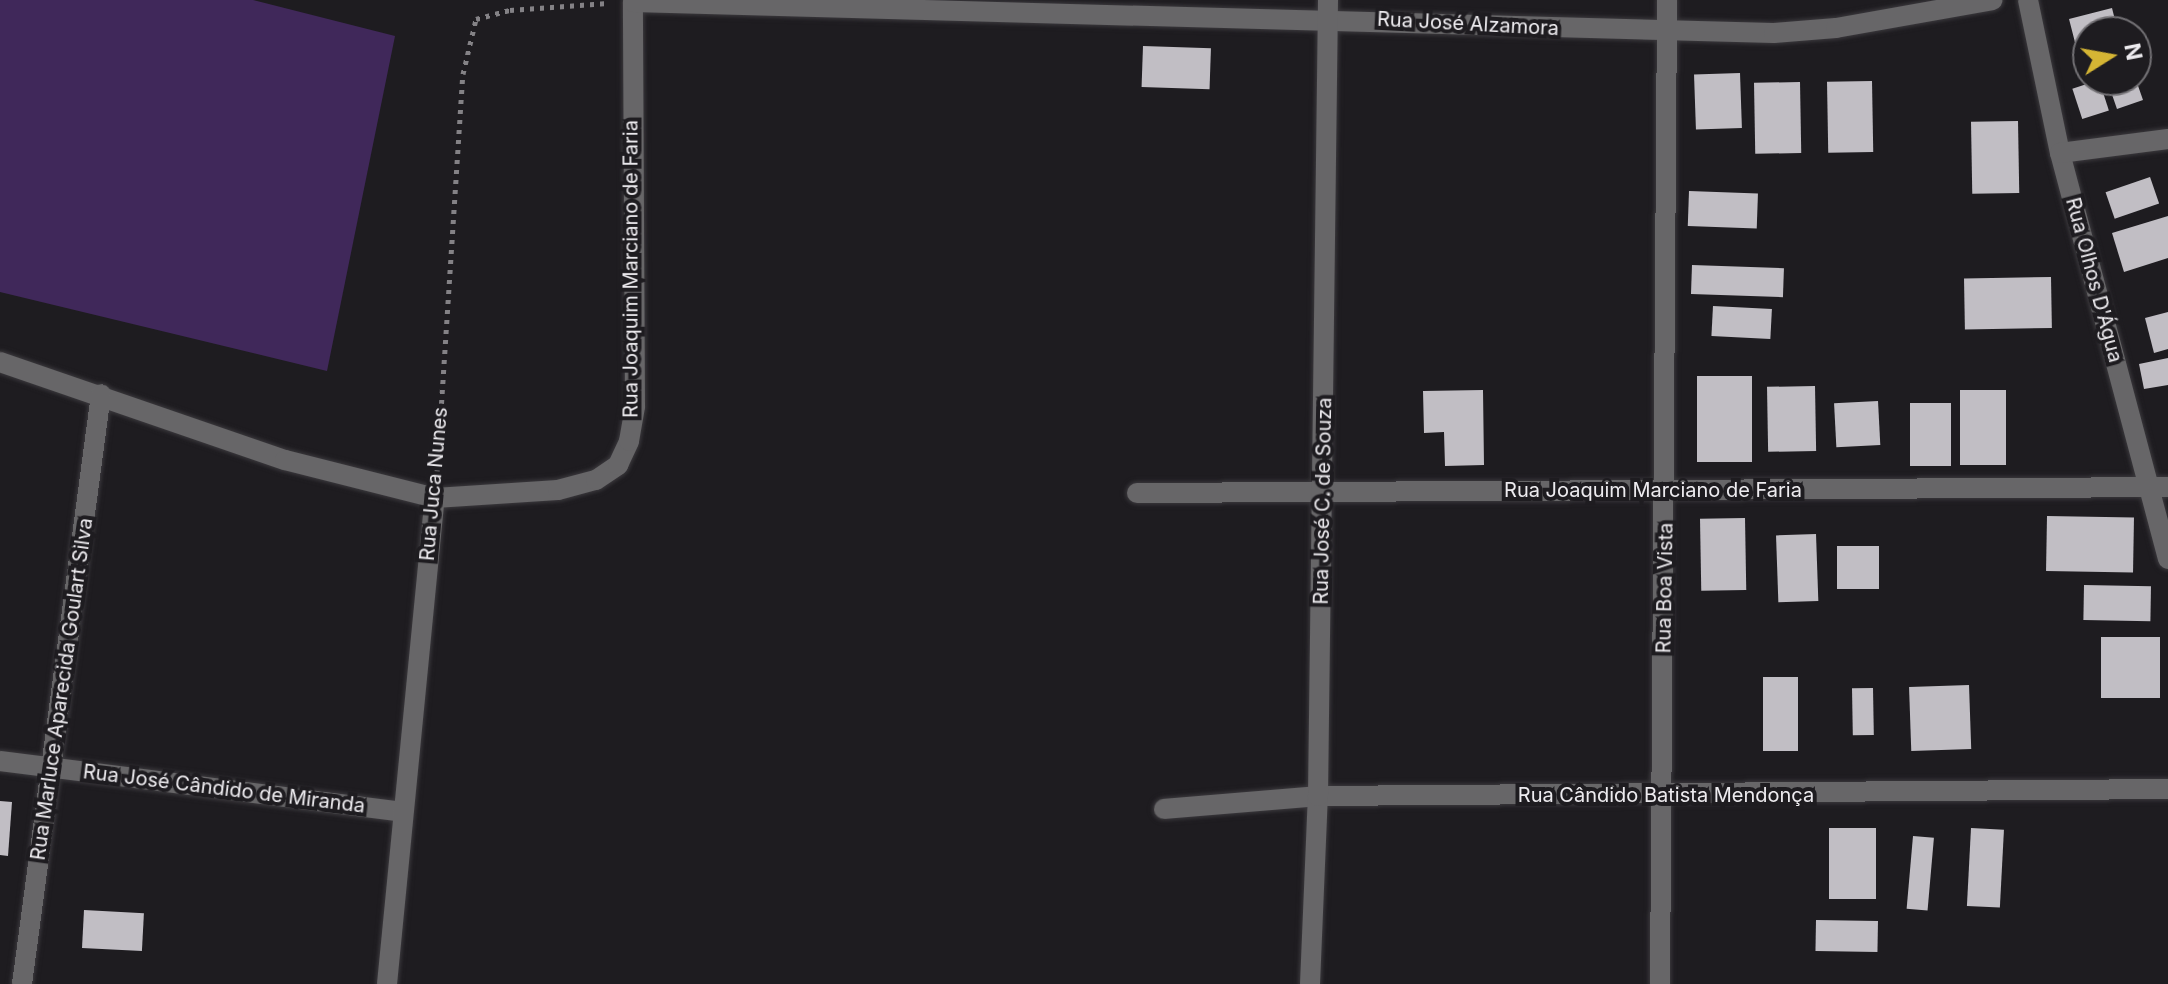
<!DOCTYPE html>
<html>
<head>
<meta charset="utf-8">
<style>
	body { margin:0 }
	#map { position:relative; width:2168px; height:984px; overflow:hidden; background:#1e1c20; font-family:Inter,sans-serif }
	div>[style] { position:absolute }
	.green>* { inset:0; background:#40285a }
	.building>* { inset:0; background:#c1bec4; transform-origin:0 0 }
	.path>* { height:5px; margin-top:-2.5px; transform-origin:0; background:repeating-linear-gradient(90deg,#848286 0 4px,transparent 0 10px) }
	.roads { filter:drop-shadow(0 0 2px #3b393d) drop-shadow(0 0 2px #3b393d) }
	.street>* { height:20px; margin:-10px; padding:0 10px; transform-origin:10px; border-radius:10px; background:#676668 }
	span { translate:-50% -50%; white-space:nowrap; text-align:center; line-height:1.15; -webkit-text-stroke:8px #1e1c20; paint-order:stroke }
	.street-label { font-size:20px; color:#edebef }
	.north { position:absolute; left:2072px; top:16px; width:80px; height:80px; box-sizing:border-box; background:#1e1c20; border:2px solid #716f73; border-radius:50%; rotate:79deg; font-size:22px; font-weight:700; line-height:32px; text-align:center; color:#edebef }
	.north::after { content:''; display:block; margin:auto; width:28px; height:36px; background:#d5b534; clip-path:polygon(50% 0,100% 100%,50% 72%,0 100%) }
</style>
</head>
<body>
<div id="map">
	<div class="green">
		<div style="clip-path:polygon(0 0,253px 0,395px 36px,327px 371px,0 292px)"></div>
	</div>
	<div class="building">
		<div style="clip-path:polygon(2112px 8px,2118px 32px,2088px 32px,2088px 52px,2078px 54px,2069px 19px)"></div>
		<div style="left:1143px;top:46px;width:68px;height:41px;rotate:2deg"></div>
		<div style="left:1740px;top:73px;width:55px;height:46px;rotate:88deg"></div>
		<div style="left:2099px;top:80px;width:32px;height:28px;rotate:72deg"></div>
		<div style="clip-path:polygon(2107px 80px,2136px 80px,2143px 100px,2117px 109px)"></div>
		<div style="left:1872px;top:81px;width:71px;height:45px;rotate:89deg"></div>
		<div style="left:1800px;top:82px;width:71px;height:46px;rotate:89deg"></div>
		<div style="left:2018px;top:121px;width:72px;height:47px;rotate:89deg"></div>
		<div style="left:2150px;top:177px;width:28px;height:47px;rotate:71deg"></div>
		<div style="left:1689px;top:191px;width:69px;height:35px;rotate:2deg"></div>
		<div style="clip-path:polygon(2168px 216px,2168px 258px,2124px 272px,2112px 233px)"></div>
		<div style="left:1692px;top:265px;width:92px;height:29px;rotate:2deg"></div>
		<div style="left:2051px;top:277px;width:51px;height:87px;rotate:89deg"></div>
		<div style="left:1713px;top:306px;width:59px;height:30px;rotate:3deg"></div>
		<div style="clip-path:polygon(2168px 312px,2168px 349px,2154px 353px,2145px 318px)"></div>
		<div style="clip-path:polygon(2168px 358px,2168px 385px,2144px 389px,2139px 364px)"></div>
		<div style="left:1697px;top:376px;width:55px;height:86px"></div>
		<div style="left:1815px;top:386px;width:65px;height:48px;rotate:89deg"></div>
		<div style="clip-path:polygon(1483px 390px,1484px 465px,1445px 466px,1444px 432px,1424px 433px,1423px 391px)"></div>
		<div style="left:1960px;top:390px;width:46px;height:75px"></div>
		<div style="left:1878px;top:401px;width:44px;height:44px;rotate:87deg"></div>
		<div style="left:1910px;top:403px;width:41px;height:63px"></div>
		<div style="left:2047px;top:516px;width:87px;height:55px;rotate:1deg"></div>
		<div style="left:1745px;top:518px;width:72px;height:45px;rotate:89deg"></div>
		<div style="left:1816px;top:534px;width:67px;height:40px;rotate:88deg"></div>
		<div style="left:1837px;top:546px;width:42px;height:43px"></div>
		<div style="left:2084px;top:585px;width:67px;height:35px;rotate:1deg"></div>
		<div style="left:2101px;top:637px;width:59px;height:61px"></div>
		<div style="left:1763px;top:677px;width:35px;height:74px"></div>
		<div style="left:1969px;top:685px;width:64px;height:60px;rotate:88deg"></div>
		<div style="left:1873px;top:688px;width:47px;height:21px;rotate:89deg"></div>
		<div style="clip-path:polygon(0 801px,12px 802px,8px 856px,0 855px)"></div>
		<div style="left:1829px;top:828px;width:47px;height:71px"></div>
		<div style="left:1971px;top:828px;width:33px;height:78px;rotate:3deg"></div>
		<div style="left:1913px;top:836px;width:21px;height:73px;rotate:5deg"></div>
		<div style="left:84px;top:910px;width:60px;height:38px;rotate:3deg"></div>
		<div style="left:1816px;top:920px;width:62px;height:31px;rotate:1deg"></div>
	</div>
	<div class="path">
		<div style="left:437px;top:473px;width:400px;rotate:-86.3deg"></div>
		<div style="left:463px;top:74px;width:57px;rotate:-76.7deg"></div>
		<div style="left:476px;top:19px;width:35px;rotate:-15deg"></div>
		<div style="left:510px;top:10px;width:98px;rotate:-4.1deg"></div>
	</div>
	<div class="roads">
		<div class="street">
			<div style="left:2028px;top:0;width:156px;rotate:78.2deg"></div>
			<div style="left:2060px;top:153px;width:420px;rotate:75.1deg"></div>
			<div style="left:2060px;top:153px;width:109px;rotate:-7.4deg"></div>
			<div style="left:0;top:362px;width:301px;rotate:19deg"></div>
			<div style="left:285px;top:460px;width:155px;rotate:14.2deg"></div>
			<div style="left:435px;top:498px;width:123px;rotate:-3.7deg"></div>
			<div style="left:558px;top:490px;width:39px;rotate:-15deg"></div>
			<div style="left:596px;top:480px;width:27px;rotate:-34deg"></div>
			<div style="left:618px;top:465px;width:26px;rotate:-65deg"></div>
			<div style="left:629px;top:441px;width:36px;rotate:-80deg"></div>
			<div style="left:635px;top:406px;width:404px;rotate:-90.3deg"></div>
			<div style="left:633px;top:2px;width:1141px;rotate:1.56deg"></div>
			<div style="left:1774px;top:33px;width:62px;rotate:-4.6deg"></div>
			<div style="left:1836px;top:28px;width:159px;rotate:-10.1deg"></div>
			<div style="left:1137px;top:493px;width:1031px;rotate:-0.33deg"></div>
			<div style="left:0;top:761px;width:404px;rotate:7.2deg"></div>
			<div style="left:1164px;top:809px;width:155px;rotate:-4.8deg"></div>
			<div style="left:1318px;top:796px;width:850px;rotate:-0.47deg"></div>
			<div style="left:22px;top:984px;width:595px;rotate:-82.37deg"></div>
			<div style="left:387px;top:984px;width:488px;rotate:-84.4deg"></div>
			<div style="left:1310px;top:984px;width:188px;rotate:-87.6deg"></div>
			<div style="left:1318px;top:796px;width:796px;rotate:-89.28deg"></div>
			<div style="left:1660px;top:984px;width:984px;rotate:-89.59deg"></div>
		</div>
	</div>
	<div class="street-label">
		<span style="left:1468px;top:24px;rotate:3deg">Rua José Alzamora</span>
		<span style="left:631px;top:269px;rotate:-90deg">Rua Joaquim Marciano de Faria</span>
		<span style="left:2094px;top:280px;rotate:75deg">Rua Olhos D'Água</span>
		<span style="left:434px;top:484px;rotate:-85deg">Rua Juca Nunes</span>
		<span style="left:1653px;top:490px">Rua Joaquim Marciano de Faria</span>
		<span style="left:1323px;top:501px;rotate:-89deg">Rua José C. de Souza</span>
		<span style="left:1665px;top:588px;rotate:-89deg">Rua Boa Vista</span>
		<span style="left:62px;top:689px;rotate:-82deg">Rua Marluce Aparecida Goulart Silva</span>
		<span style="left:224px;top:789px;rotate:7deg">Rua José Cândido de Miranda</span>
		<span style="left:1666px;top:795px">Rua Cândido Batista Mendonça</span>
	</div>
	<div class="north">N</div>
</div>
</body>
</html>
